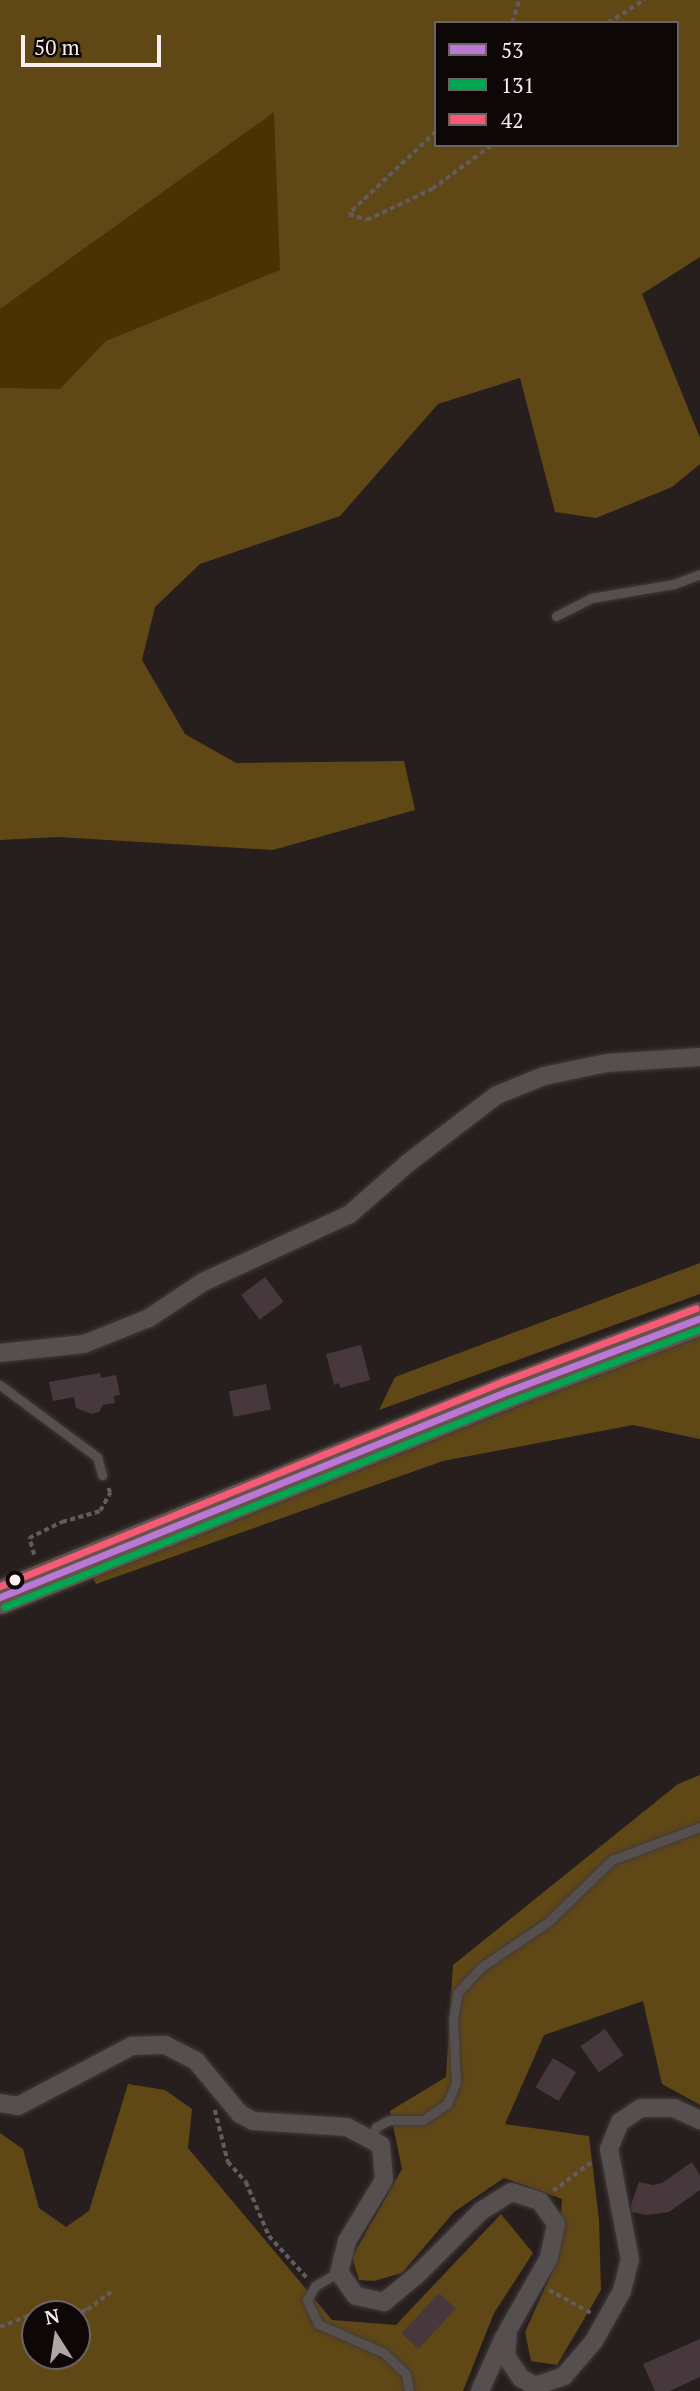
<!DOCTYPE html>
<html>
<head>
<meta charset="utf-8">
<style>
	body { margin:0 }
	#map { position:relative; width:700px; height:2391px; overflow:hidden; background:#271e1e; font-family:"PT Serif",serif }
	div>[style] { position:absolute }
	.green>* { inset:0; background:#493304 }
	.forest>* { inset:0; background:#604816 }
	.building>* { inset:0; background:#47383e; transform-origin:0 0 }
	.path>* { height:3.5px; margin-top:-1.75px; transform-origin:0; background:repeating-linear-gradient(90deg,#625c5c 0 5px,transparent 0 8.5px) }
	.roads { filter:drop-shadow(0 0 2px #423a3a) drop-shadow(0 0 2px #423a3a) }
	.lane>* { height:9px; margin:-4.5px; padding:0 4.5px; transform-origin:4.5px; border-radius:4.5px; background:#564f4f }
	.street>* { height:18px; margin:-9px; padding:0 9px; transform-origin:9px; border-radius:9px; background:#564f4f }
	.highway>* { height:33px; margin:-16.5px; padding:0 16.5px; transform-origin:16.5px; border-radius:16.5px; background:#64544c }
	.bus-1>* { height:7px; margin:-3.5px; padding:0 3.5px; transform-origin:3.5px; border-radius:3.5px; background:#ba77d6 }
	.bus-2>* { height:7px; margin:-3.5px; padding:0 3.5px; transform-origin:3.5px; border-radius:3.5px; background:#00a651 }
	.bus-3>* { height:7px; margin:-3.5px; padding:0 3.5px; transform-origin:3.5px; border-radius:3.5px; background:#f75a77 }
	.dots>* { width:19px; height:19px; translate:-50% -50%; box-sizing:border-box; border:4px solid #0e0707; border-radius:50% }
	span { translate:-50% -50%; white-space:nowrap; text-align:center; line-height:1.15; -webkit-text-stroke:6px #0e0707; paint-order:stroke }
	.legend { position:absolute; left:434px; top:21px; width:245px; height:126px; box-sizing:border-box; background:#0e0707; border:2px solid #6d6363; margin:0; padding:9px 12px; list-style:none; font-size:21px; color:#fbeeee }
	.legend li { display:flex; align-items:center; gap:14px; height:35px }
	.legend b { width:35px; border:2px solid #6d6363 }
	.north { position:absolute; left:21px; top:2300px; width:70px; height:70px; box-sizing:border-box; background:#0e0707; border:2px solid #6d6363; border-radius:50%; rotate:348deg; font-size:19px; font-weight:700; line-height:28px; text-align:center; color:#fbeeee }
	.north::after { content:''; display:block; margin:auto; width:24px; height:32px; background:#b1a5a5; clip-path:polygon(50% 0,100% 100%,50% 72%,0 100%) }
	.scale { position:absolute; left:21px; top:35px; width:140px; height:32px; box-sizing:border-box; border:4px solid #fbeeee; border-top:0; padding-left:9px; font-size:21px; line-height:24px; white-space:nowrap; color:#fbeeee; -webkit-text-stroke:5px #0e0707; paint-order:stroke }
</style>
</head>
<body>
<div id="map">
	<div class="green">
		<div style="clip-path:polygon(evenodd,0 0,700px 0,700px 215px,0 553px,0 0,436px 23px,677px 23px,677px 145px,436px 145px,436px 23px)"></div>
	</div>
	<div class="forest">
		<div style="clip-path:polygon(evenodd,0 0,700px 0,700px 257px,642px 294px,700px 438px,700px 464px,672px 487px,596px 518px,555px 512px,520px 378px,438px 404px,340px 516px,200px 564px,155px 607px,142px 660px,185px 734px,236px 763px,404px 761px,415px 810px,273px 850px,58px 837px,0 840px,0 388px,60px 389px,106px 341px,280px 270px,274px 112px,0 309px,0 0,436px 23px,677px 23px,677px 145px,436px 145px,436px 23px)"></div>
		<div style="clip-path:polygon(700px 1263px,700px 1294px,379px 1410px,395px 1377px)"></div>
		<div style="clip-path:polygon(700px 1336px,700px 1439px,633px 1425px,443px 1461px,96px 1584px,90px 1572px,423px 1434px)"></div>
		<div style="clip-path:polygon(700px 1775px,700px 2105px,662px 2084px,643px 2001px,544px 2035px,505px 2124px,589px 2136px,599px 2220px,601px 2290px,557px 2365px,531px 2361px,525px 2332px,558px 2259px,562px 2199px,504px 2178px,454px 2212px,402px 2273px,374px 2281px,359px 2280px,352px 2257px,402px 2169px,390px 2111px,446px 2077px,453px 1965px,678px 1784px)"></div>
		<div style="clip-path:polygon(evenodd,128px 2084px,165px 2090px,192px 2109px,188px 2148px,332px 2320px,396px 2325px,501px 2214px,533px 2253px,494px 2313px,463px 2391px,0 2391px,0 2133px,23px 2149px,39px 2208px,66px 2227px,89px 2211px,128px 2084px,35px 2314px,77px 2314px,77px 2356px,35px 2356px,35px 2314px)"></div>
	</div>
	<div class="building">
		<div style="left:265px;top:1277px;width:31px;height:30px;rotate:53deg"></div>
		<div style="clip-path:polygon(361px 1345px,370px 1380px,340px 1388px,339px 1383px,334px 1385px,326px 1354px)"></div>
		<div style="clip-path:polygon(100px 1373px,101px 1378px,116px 1375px,120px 1395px,114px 1396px,115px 1403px,103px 1405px,99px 1412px,92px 1414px,76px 1408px,74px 1397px,53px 1401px,49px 1382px)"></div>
		<div style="left:266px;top:1384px;width:26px;height:38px;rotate:79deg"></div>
		<div style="left:605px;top:2029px;width:32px;height:30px;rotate:55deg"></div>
		<div style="left:553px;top:2058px;width:27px;height:34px;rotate:31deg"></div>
		<div style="clip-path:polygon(692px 2162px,700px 2175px,700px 2190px,669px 2212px,647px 2215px,632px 2212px,631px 2205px,639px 2182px,653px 2185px,662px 2183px)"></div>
		<div style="left:439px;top:2293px;width:23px;height:55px;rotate:43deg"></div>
		<div style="clip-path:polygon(700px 2339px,700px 2377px,670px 2391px,655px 2391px,643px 2364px)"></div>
	</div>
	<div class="path">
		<div style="left:512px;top:23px;width:24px;rotate:-73deg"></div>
		<div style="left:608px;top:23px;width:43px;rotate:-32.6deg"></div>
		<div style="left:436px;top:132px;width:120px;rotate:136.7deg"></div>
		<div style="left:349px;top:214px;width:19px;rotate:18deg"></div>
		<div style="left:367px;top:220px;width:72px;rotate:-25.5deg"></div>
		<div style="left:432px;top:189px;width:74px;rotate:-36.3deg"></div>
		<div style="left:34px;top:1555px;width:18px;rotate:-106deg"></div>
		<div style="left:29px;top:1538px;width:37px;rotate:-26deg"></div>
		<div style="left:62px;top:1522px;width:40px;rotate:-16deg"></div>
		<div style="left:100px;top:1511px;width:21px;rotate:-61deg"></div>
		<div style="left:110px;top:1493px;width:8px;rotate:-113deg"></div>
		<div style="left:215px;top:2110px;width:54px;rotate:76deg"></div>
		<div style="left:228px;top:2162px;width:27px;rotate:48deg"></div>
		<div style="left:246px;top:2182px;width:59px;rotate:66.9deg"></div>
		<div style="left:269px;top:2236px;width:57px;rotate:47.9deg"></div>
		<div style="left:553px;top:2191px;width:51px;rotate:-37.1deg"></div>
		<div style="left:549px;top:2290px;width:48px;rotate:28.7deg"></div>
		<div style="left:73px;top:2314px;width:15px;rotate:-16deg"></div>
		<div style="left:87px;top:2310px;width:30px;rotate:-37deg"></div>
		<div style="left:0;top:2327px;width:40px;rotate:-22deg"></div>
		<div style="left:37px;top:2312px;width:18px;rotate:-9deg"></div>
		<div style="left:55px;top:2309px;width:13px;rotate:23deg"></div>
	</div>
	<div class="roads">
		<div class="lane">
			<div style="left:556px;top:616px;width:39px;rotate:-27deg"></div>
			<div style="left:591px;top:598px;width:84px;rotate:-9.6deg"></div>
			<div style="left:674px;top:584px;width:28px;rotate:-21deg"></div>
			<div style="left:0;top:1385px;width:121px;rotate:36.6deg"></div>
			<div style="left:97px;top:1457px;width:19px;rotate:74deg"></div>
			<div style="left:371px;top:2139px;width:13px;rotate:-67deg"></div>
			<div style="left:376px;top:2127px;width:15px;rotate:-28deg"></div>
			<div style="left:389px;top:2120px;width:34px"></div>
			<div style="left:423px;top:2120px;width:29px;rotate:-34deg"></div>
			<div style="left:447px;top:2104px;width:23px;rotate:-67deg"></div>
			<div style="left:456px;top:2083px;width:64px;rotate:-92.7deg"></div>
			<div style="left:453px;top:2019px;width:27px;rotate:-80deg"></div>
			<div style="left:458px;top:1992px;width:33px;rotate:-47deg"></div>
			<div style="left:480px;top:1968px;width:82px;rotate:-34.1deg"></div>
			<div style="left:548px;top:1922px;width:89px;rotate:-44.1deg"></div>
			<div style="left:612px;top:1860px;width:94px;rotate:-20.6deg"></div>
			<div style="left:339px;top:2272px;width:28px;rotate:150deg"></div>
			<div style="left:315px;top:2286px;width:16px;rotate:120deg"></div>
			<div style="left:307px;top:2300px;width:26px;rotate:65deg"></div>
			<div style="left:318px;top:2324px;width:72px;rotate:23.7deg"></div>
			<div style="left:384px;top:2353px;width:30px;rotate:44deg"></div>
			<div style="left:406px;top:2374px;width:17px;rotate:80deg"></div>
		</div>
		<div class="street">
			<div style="left:0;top:1353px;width:84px;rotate:-6.1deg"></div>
			<div style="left:84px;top:1344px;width:70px;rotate:-21.8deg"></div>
			<div style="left:149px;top:1318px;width:65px;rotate:-33.7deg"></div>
			<div style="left:203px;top:1282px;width:162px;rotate:-24.8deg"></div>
			<div style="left:350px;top:1214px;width:77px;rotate:-41.3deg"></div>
			<div style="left:408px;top:1163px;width:112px;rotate:-37.4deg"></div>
			<div style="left:497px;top:1095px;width:51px;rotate:-22deg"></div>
			<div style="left:544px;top:1076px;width:64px;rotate:-11.7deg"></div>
			<div style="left:607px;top:1063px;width:93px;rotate:-3.7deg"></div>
			<div style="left:0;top:2103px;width:18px;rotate:9deg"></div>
			<div style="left:18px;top:2106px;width:129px;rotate:-27.8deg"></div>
			<div style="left:132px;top:2046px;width:33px;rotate:-2deg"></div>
			<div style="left:165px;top:2045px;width:35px;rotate:27deg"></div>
			<div style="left:196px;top:2061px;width:69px;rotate:50.3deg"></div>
			<div style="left:240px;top:2114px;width:15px;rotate:28deg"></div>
			<div style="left:253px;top:2121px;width:94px;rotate:3.7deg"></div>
			<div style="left:347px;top:2127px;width:38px;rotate:28deg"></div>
			<div style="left:381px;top:2145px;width:35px;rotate:85deg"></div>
			<div style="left:384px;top:2180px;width:71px;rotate:121.2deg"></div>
			<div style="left:347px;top:2241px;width:32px;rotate:104deg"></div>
			<div style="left:339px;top:2272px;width:29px;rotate:55deg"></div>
			<div style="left:356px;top:2296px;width:29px;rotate:12deg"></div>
			<div style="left:384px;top:2302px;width:45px;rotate:-39.6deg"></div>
			<div style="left:419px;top:2273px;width:88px;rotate:-45deg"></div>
			<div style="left:481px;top:2211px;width:36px;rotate:-32deg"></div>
			<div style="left:512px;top:2192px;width:29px;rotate:18deg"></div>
			<div style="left:540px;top:2201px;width:28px;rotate:55deg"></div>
			<div style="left:556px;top:2224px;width:35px;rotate:102deg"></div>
			<div style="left:549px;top:2258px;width:83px;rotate:119.7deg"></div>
			<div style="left:508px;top:2330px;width:26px;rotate:94deg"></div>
			<div style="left:506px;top:2356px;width:27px;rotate:56deg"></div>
			<div style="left:521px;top:2378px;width:16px;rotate:30deg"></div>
			<div style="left:535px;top:2386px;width:31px;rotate:-19deg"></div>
			<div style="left:564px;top:2376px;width:46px;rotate:-49.4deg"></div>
			<div style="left:594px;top:2341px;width:57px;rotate:-60.8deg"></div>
			<div style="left:622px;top:2291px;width:32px;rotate:-76deg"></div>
			<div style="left:630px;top:2260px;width:113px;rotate:-100.7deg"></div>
			<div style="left:609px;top:2149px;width:29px;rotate:-68deg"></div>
			<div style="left:620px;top:2122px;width:25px;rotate:-34deg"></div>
			<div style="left:641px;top:2108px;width:33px"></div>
			<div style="left:674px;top:2108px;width:29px;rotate:25deg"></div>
			<div style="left:480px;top:2391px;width:59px;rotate:-66deg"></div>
		</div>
		<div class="highway">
			<div style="left:0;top:1597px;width:548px;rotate:-22.07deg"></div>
			<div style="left:508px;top:1391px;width:205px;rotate:-20.8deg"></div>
		</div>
	</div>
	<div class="bus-1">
		<div style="left:0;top:1597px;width:548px;rotate:-22.07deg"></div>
		<div style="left:508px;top:1391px;width:205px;rotate:-20.8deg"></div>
	</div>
	<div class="bus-2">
		<div style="left:4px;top:1607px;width:548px;rotate:-22.07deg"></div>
		<div style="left:512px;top:1401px;width:201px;rotate:-21deg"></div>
	</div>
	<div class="bus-3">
		<div style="left:0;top:1586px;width:544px;rotate:-22.13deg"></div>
		<div style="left:504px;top:1381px;width:205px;rotate:-20.8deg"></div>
	</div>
	<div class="dots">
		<div style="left:15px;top:1580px;background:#fbeeee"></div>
	</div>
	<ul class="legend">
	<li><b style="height:9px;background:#ba77d6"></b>53</li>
	<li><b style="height:9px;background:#00a651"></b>131</li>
	<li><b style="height:9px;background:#f75a77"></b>42</li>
	</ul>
	<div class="north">N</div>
	<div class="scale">50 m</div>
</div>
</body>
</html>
